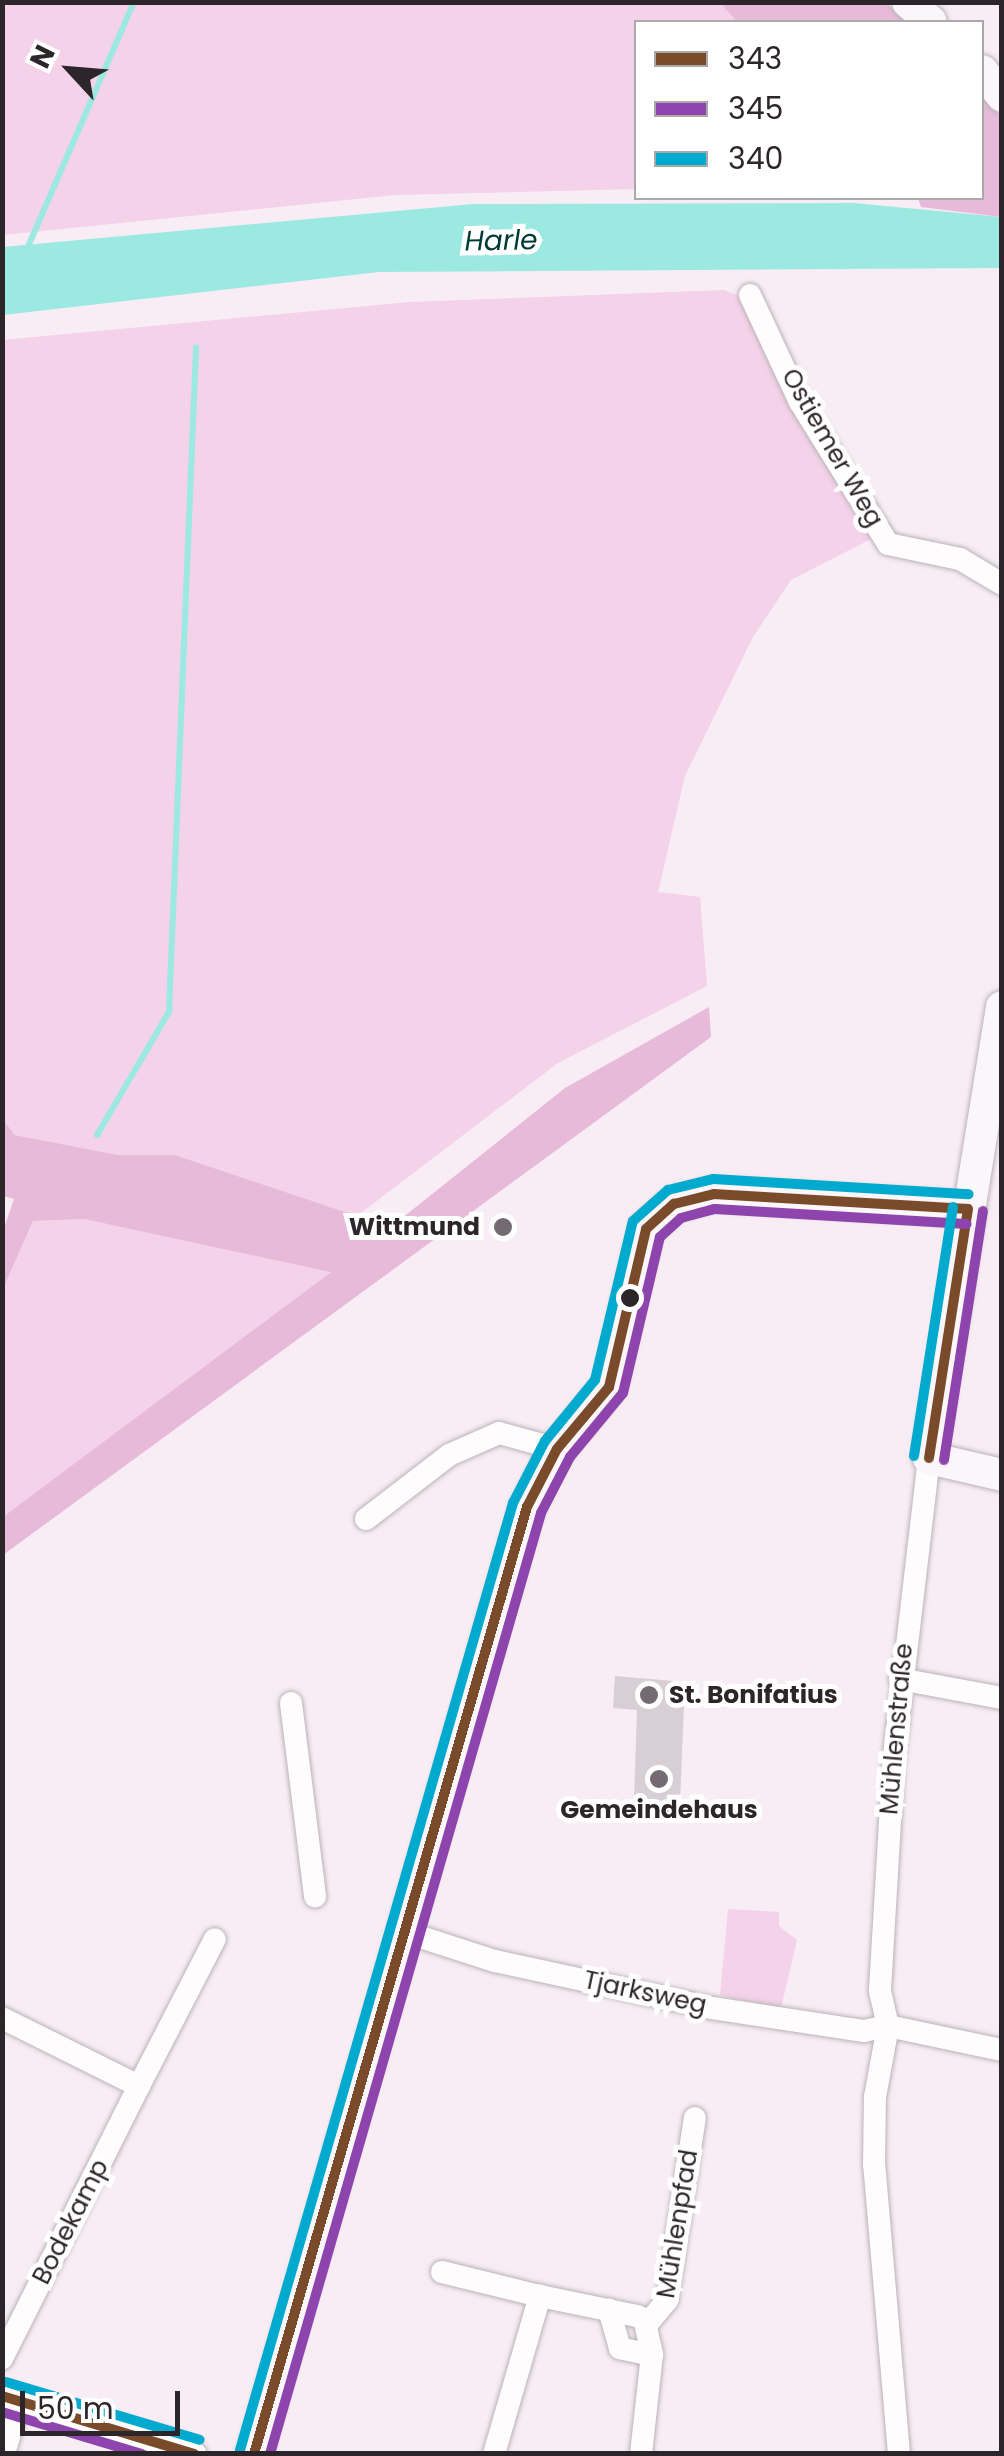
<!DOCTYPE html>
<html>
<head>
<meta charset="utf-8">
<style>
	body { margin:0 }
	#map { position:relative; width:1004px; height:2456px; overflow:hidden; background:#f8edf4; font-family:Poppins,sans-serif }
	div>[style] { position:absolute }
	.green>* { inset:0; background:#f4d2e9 }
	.forest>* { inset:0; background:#e6bad8 }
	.water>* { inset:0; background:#9ce9e2 }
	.stream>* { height:6px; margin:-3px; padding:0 3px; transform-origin:3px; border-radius:3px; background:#9ce9e2 }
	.building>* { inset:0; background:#d7cfd4 }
	.roads { filter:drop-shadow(0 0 2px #bab3b8) drop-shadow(0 0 2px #bab3b8) }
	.street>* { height:22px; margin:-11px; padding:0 11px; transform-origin:11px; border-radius:11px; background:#fefcfd }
	.secondary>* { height:32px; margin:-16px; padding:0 16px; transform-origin:16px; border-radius:16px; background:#fbf6f9 }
	.bus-1>* { height:10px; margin:-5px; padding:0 5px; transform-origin:5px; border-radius:5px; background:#7a4b2a }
	.bus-2>* { height:10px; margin:-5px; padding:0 5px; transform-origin:5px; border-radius:5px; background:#8e44ad }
	.bus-3>* { height:10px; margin:-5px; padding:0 5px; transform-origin:5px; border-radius:5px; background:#00a9ce }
	.dots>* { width:28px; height:28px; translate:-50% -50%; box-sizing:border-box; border:5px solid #fff; border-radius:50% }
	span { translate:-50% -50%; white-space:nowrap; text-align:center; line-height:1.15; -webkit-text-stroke:10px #fff; paint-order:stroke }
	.street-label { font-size:25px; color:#2c252a }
	.poi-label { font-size:25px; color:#2c252a; font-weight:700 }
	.right { translate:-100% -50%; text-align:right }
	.left { translate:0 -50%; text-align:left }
	.water-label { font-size:28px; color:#003a35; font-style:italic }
	.frame { position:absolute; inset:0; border:5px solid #2c252a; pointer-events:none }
	.legend { position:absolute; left:634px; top:20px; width:350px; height:180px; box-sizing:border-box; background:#fff; border:2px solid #aba8aa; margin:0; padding:12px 18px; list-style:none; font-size:30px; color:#2c252a }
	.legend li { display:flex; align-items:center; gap:20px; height:50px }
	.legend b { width:50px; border:2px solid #aba8aa }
	.north { position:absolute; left:20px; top:20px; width:100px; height:100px; -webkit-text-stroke:8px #fff; paint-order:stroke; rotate:296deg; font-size:28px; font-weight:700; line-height:40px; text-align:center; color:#2c252a }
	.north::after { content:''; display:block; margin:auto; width:35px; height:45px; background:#2c252a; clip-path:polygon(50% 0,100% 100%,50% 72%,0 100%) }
	.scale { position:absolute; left:20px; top:2391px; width:160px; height:45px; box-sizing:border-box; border:5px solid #2c252a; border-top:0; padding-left:12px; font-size:30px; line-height:35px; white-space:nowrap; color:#2c252a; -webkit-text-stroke:8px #fff; paint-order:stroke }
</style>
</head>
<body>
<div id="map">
	<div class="green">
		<div style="clip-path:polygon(721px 2px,737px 22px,636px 22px,636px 189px,395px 195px,3px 235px,2px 3px)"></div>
		<div style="clip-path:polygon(724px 290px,742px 297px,801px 423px,871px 539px,791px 580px,753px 637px,685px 776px,658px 892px,700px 897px,707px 986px,558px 1063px,357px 1216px,175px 1155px,118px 1155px,15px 1135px,2px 1120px,2px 340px,410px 302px)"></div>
		<div style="clip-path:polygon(84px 1219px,332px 1271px,3px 1518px,3px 1289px,33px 1221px)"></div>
		<div style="clip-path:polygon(728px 1909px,779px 1912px,779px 1926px,797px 1940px,781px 2008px,720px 1995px)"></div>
	</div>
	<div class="forest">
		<div style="clip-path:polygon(721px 3px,886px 3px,910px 22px,737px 22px)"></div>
		<div style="clip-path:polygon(982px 91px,1001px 117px,1001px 217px,921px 207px,918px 198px,982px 198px)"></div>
		<div style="clip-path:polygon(709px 1007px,711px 1037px,3px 1555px,3px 1517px,331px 1272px,84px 1219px,33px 1221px,3px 1289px,3px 1231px,14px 1199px,3px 1196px,3px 1120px,15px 1135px,118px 1155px,175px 1155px,357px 1216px,377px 1238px,565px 1088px)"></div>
	</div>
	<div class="water">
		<div style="clip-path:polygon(854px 203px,1001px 217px,1001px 268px,379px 272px,3px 315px,3px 247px,473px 204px)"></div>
	</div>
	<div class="stream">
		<div style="left:27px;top:249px;width:269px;rotate:-66.6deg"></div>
		<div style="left:97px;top:1135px;width:143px;rotate:-59.7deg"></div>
		<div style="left:169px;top:1012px;width:665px;rotate:-87.67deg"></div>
	</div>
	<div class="building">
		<div style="clip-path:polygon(615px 1676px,685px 1682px,680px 1801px,673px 1800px,672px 1812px,645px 1810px,646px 1798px,634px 1798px,637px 1710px,613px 1708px)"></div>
	</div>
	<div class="roads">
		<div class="street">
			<div style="left:750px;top:295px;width:118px;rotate:65deg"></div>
			<div style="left:800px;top:402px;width:167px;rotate:58.2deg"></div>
			<div style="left:888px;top:544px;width:74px;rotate:11.8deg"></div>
			<div style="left:960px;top:559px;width:49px;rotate:30.8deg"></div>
			<div style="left:366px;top:1519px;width:105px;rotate:-37.6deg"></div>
			<div style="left:449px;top:1455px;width:55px;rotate:-23.7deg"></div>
			<div style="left:499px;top:1433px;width:60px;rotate:15.4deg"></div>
			<div style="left:900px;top:1679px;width:104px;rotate:10.6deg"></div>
			<div style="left:291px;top:1703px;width:195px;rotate:82.9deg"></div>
			<div style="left:405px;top:1932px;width:95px;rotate:17.9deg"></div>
			<div style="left:495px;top:1961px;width:222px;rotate:12.2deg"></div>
			<div style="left:712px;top:2008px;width:154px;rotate:8.6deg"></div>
			<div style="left:864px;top:2031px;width:25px;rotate:-12deg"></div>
			<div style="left:2px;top:2018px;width:153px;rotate:26.4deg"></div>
			<div style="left:139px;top:2086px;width:305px;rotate:116.7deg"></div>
			<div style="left:888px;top:2026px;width:116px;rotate:11.9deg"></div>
			<div style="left:139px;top:2086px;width:165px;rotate:-62.7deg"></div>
			<div style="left:442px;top:2272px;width:101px;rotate:13.8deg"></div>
			<div style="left:648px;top:2323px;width:30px;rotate:-50deg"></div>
			<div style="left:667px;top:2300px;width:184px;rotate:-81.3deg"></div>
			<div style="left:2px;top:2396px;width:202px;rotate:16.6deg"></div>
			<div style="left:4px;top:2454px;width:53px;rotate:-73.6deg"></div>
			<div style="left:494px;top:2454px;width:165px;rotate:-73.8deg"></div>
			<div style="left:540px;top:2296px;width:99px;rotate:11.7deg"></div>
			<div style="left:637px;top:2316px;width:8px;rotate:23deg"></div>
			<div style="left:644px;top:2319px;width:37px;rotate:77deg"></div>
			<div style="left:652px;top:2355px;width:33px;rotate:-168deg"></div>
			<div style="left:620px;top:2348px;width:40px;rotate:-106deg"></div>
			<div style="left:641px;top:2454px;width:100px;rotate:-83.7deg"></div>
			<div style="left:899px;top:2454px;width:290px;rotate:-94.9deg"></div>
			<div style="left:874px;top:2165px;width:68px;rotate:-89.2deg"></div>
			<div style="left:875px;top:2097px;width:72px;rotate:-79.6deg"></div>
			<div style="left:888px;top:2026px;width:37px;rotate:-103deg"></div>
			<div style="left:880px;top:1990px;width:234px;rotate:-86.6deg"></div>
			<div style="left:894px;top:1756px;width:300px;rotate:-83.3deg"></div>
		</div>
		<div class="secondary">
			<div style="left:908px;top:2px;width:30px;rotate:41deg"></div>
			<div style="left:982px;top:71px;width:32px;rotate:51deg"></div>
			<div style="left:1002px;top:1007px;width:457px;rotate:99.2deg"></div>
			<div style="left:929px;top:1458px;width:75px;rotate:13.1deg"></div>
			<div style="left:254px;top:2454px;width:986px;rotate:-73.92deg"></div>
			<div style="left:527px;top:1507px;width:65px;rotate:-62.7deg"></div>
			<div style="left:557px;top:1449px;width:81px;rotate:-50deg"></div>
			<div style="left:609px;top:1387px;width:162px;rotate:-76.8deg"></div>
			<div style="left:646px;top:1229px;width:38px;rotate:-42deg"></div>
			<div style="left:674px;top:1204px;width:41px;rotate:-14deg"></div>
			<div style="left:714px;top:1194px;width:254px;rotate:3.4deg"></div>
		</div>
	</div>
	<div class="bus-1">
		<div style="left:929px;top:1458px;width:252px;rotate:-81.1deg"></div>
		<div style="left:2px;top:2396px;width:201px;rotate:16.8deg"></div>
		<div style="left:254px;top:2454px;width:986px;rotate:-73.92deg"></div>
		<div style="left:527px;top:1507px;width:65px;rotate:-62.7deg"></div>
		<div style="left:557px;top:1449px;width:81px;rotate:-50deg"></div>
		<div style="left:609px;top:1387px;width:162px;rotate:-76.8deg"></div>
		<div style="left:646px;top:1229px;width:38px;rotate:-42deg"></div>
		<div style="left:674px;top:1204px;width:41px;rotate:-14deg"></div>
		<div style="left:714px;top:1194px;width:254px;rotate:3.4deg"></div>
	</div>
	<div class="bus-2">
		<div style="left:944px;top:1460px;width:252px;rotate:-81.1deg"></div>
		<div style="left:2px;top:2412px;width:146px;rotate:16.7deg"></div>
		<div style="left:270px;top:2454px;width:979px;rotate:-73.93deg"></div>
		<div style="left:541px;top:1513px;width:63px;rotate:-62.6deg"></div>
		<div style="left:570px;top:1457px;width:83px;rotate:-50.4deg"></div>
		<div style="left:623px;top:1393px;width:160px;rotate:-76.7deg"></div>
		<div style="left:660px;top:1237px;width:28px;rotate:-42deg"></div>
		<div style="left:681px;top:1218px;width:35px;rotate:-15deg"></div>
		<div style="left:715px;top:1209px;width:252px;rotate:3.4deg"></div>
	</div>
	<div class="bus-3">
		<div style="left:914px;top:1456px;width:252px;rotate:-81.1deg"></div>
		<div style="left:6px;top:2382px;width:202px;rotate:16.6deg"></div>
		<div style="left:240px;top:2450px;width:986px;rotate:-73.92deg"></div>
		<div style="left:513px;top:1503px;width:70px;rotate:-62.7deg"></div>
		<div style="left:545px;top:1441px;width:79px;rotate:-50.7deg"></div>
		<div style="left:595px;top:1380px;width:163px;rotate:-76.6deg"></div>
		<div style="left:633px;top:1221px;width:47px;rotate:-41.5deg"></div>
		<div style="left:668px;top:1190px;width:46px;rotate:-13.7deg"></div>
		<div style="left:713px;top:1179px;width:256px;rotate:3.4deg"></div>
	</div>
	<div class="dots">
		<div style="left:503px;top:1227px;background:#736b71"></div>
		<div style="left:630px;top:1298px;background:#2c252a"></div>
		<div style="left:649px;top:1695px;background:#736b71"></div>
		<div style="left:659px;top:1779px;background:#736b71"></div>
	</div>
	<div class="street-label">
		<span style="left:832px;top:448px;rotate:60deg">Ostiemer Weg</span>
		<span style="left:897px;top:1729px;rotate:-85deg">Mühlenstraße</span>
		<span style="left:645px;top:1993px;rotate:12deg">Tjarksweg</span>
		<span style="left:71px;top:2222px;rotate:-63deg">Bodekamp</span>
		<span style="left:678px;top:2224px;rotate:-81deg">Mühlenpfad</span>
	</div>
	<div class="poi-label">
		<span class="right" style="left:480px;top:1227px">Wittmund</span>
		<span class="left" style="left:669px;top:1695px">St. Bonifatius</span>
		<span style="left:659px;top:1810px">Gemeindehaus</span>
	</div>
	<div class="water-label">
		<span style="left:501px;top:241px;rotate:-1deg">Harle</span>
	</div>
	<div class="frame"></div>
	<ul class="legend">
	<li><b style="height:12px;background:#7a4b2a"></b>343</li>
	<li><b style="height:12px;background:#8e44ad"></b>345</li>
	<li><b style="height:12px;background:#00a9ce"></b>340</li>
	</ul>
	<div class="north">N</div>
	<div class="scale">50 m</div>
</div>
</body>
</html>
